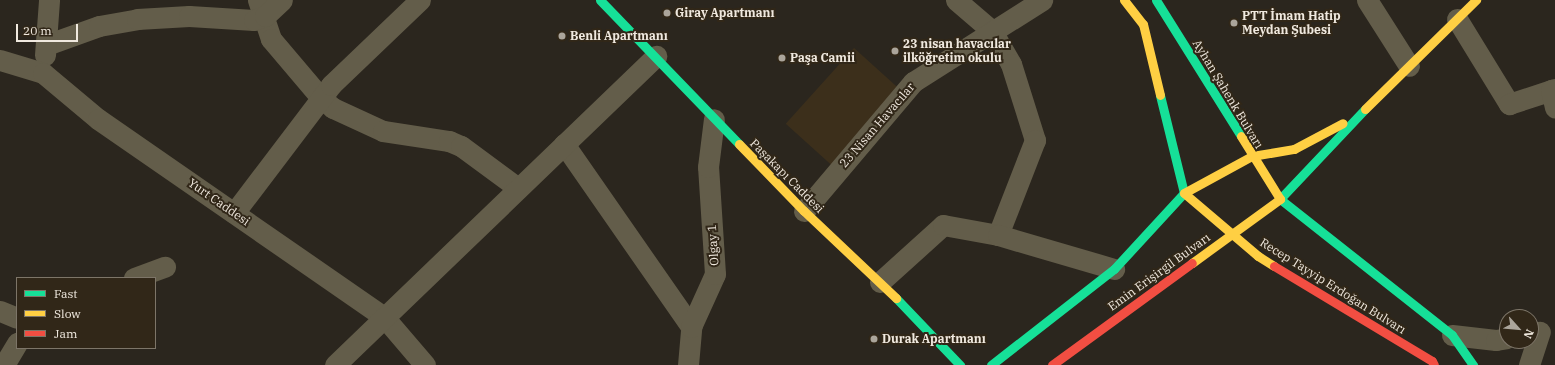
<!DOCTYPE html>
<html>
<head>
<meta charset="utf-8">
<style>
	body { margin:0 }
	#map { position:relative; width:1555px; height:365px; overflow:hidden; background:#2b261e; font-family:"IBM Plex Serif",serif }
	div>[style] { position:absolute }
	.built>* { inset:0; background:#3c2f1b; transform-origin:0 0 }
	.street>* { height:21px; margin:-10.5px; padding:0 10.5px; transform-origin:10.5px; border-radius:10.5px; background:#635d4a }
	.fast>* { height:9px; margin:-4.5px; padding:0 4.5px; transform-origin:4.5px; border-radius:4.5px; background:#16e098 }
	.slow>* { height:9px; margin:-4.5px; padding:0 4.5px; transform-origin:4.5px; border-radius:4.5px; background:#ffcf43 }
	.jam>* { height:9px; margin:-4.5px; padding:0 4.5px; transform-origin:4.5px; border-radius:4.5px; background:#f24e42 }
	.dots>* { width:11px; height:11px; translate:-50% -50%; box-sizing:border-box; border:2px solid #312718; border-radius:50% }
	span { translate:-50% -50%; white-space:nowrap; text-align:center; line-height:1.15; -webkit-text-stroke:4px #312718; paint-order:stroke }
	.poi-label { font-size:12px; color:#f0e9df; font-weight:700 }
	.left { translate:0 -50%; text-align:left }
	.street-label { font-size:12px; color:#f0e9df }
	.legend { position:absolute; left:16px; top:277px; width:140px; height:72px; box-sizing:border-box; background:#312718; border:1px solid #7d7568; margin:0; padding:5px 7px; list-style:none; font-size:12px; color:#f0e9df }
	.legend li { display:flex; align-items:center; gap:8px; height:20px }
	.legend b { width:20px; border:1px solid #7d7568 }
	.north { position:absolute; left:1499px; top:309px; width:40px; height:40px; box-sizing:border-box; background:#312718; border:1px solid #7d7568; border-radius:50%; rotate:117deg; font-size:11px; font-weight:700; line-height:16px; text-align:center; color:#f0e9df }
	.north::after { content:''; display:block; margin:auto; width:14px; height:18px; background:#aba59b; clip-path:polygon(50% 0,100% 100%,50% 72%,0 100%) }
	.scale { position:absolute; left:16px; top:24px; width:62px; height:18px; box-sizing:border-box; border:2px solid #f0e9df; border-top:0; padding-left:5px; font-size:12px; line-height:14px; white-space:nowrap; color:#f0e9df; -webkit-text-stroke:3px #312718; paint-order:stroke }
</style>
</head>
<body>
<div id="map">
	<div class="built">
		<div style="left:854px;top:48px;width:63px;height:102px;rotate:42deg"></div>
	</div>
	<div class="street">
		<div style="left:258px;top:0;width:41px;rotate:71.6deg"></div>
		<div style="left:271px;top:39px;width:77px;rotate:49.7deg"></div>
		<div style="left:321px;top:98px;width:16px;rotate:40deg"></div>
		<div style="left:333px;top:108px;width:55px;rotate:24.7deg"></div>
		<div style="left:383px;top:131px;width:67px;rotate:8.6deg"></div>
		<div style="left:449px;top:141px;width:13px;rotate:23deg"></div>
		<div style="left:461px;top:146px;width:71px;rotate:36.4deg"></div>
		<div style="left:956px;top:0;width:48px;rotate:40.7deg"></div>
		<div style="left:992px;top:31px;width:38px;rotate:60deg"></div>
		<div style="left:1011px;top:64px;width:80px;rotate:72.5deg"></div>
		<div style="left:1035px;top:140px;width:102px;rotate:111.3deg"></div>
		<div style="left:1367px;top:0;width:78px;rotate:57.5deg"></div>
		<div style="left:1457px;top:19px;width:100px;rotate:58.5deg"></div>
		<div style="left:1509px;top:104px;width:48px;rotate:-18.1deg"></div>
		<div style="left:46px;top:45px;width:56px;rotate:-19.7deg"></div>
		<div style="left:99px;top:26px;width:39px;rotate:-10deg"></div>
		<div style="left:137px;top:19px;width:52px;rotate:-3.3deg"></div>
		<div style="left:189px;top:16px;width:65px;rotate:3.5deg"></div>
		<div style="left:254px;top:20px;width:12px;rotate:-20deg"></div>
		<div style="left:265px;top:16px;width:23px;rotate:-43deg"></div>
		<div style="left:45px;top:55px;width:55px;rotate:-85.8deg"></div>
		<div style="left:0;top:60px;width:45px;rotate:16.8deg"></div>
		<div style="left:43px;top:73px;width:72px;rotate:39.9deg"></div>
		<div style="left:98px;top:119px;width:348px;rotate:34.7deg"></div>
		<div style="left:384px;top:317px;width:63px;rotate:49.5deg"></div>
		<div style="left:1551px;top:90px;width:18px;rotate:77deg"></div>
		<div style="left:564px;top:144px;width:223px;rotate:55.2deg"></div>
		<div style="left:804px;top:211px;width:169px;rotate:-49.8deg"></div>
		<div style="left:913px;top:82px;width:153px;rotate:-32.4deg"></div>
		<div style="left:234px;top:213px;width:161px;rotate:-52.8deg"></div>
		<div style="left:331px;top:85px;width:123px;rotate:-43.7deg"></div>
		<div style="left:134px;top:278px;width:33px;rotate:-20deg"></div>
		<div style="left:880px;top:282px;width:85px;rotate:-42.1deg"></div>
		<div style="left:943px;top:225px;width:56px;rotate:10.3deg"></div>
		<div style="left:998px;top:235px;width:121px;rotate:16.3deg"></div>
		<div style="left:0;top:311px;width:18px;rotate:22deg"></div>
		<div style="left:1452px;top:335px;width:44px;rotate:6.5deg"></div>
		<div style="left:1496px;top:340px;width:11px;rotate:-10deg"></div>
		<div style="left:4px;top:365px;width:26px;rotate:-59deg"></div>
		<div style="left:335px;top:365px;width:446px;rotate:-43.9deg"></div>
		<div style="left:688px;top:365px;width:38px;rotate:-85deg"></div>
		<div style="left:691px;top:327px;width:58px;rotate:-65.6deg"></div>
		<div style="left:715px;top:274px;width:107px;rotate:-93.7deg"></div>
		<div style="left:708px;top:167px;width:48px;rotate:-82.9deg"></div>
		<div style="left:1529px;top:365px;width:35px;rotate:-72deg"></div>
	</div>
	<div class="fast">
		<div style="left:600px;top:0;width:200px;rotate:46deg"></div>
		<div style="left:1156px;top:0;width:160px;rotate:58deg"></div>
		<div style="left:1365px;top:109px;width:124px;rotate:133.4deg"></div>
		<div style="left:1280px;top:199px;width:219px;rotate:38.3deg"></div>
		<div style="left:1452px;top:335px;width:37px;rotate:55deg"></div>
		<div style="left:896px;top:298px;width:93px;rotate:46.3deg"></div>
		<div style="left:991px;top:365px;width:156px;rotate:-38deg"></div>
		<div style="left:1114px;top:269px;width:103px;rotate:-47.4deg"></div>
		<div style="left:1184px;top:193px;width:101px;rotate:-103.8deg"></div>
	</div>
	<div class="slow">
		<div style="left:1124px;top:0;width:31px;rotate:52deg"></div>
		<div style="left:1143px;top:24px;width:73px;rotate:76.5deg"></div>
		<div style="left:1365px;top:109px;width:156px;rotate:-44.5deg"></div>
		<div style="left:739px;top:144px;width:93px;rotate:45.9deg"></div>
		<div style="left:804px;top:211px;width:127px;rotate:43.4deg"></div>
		<div style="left:1192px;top:263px;width:109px;rotate:-36deg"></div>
		<div style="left:1280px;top:199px;width:74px;rotate:-121.8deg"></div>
		<div style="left:1274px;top:266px;width:19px;rotate:-148deg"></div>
		<div style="left:1258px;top:256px;width:97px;rotate:-139.6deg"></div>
		<div style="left:1184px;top:193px;width:77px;rotate:-28.6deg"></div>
		<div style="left:1252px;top:156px;width:43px;rotate:-9.5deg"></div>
		<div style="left:1294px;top:149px;width:55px;rotate:-28deg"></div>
	</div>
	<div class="jam">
		<div style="left:1274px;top:266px;width:184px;rotate:31deg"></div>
		<div style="left:1432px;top:361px;width:4px;rotate:63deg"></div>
		<div style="left:1052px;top:365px;width:173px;rotate:-36.1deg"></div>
	</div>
	<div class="dots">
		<div style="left:667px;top:13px;background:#aba59b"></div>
		<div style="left:1234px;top:23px;background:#aba59b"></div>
		<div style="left:562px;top:36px;background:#aba59b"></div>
		<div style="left:895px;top:51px;background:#aba59b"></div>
		<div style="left:782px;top:58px;background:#aba59b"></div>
		<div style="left:874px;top:339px;background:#aba59b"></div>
	</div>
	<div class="poi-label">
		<span class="left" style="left:675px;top:13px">Giray Apartmanı</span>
		<span class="left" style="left:1242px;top:23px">PTT İmam Hatip<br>Meydan Şubesi</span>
		<span class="left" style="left:570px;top:36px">Benli Apartmanı</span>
		<span class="left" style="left:903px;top:51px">23 nisan havacılar<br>ilköğretim okulu</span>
		<span class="left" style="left:790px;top:58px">Paşa Camii</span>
		<span class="left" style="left:882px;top:339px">Durak Apartmanı</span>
	</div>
	<div class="street-label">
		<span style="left:1228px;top:94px;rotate:59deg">Ayhan Şahenk Bulvarı</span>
		<span style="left:877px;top:125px;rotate:-49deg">23 Nisan Havacılar</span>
		<span style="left:787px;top:176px;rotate:45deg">Paşakapı Caddesi</span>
		<span style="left:219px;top:202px;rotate:35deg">Yurt Caddesi</span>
		<span style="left:713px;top:245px;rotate:-94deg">Olgay 1</span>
		<span style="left:1159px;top:272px;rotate:-36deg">Emin Erişirgil Bulvarı</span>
		<span style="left:1333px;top:286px;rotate:32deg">Recep Tayyip Erdoğan Bulvarı</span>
	</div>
	<ul class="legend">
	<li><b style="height:5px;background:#16e098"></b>Fast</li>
	<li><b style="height:5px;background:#ffcf43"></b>Slow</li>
	<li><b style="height:5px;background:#f24e42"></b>Jam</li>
	</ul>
	<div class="north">N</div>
	<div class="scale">20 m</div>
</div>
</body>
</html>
